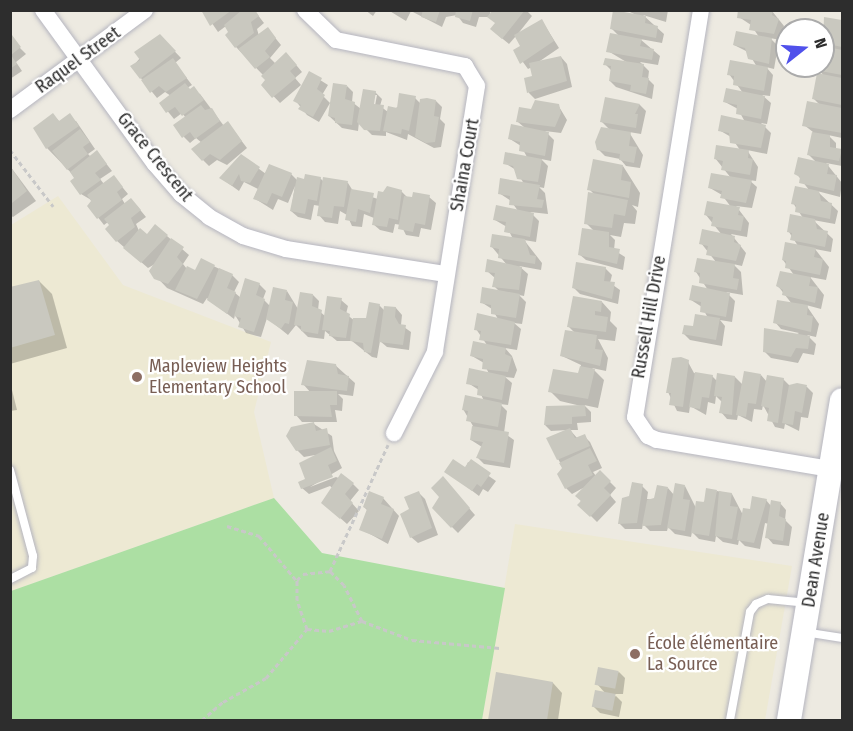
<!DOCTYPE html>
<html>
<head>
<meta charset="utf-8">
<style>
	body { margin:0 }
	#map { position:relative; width:853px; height:731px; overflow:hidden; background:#edeae1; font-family:"Fira Sans Condensed",sans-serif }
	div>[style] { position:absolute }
	.education>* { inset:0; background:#ede9d3 }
	.green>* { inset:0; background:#acdfa3 }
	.shadow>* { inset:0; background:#0003 }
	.building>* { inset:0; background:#c9c8bf; transform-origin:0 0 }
	.path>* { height:3px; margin-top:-1.5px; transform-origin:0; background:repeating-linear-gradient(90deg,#c8c8c8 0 4.5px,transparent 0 7.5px) }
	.roads { filter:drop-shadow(0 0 2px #b5b5bf) drop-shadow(0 0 2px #b5b5bf) }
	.lane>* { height:8px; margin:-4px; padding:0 4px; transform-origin:4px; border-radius:4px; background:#fff }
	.street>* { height:16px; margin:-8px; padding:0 8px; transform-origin:8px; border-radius:8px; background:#fff }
	.secondary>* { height:24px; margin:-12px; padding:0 12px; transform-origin:12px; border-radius:12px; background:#fff }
	.dots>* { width:16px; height:16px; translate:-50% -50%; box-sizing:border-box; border:3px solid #fff; border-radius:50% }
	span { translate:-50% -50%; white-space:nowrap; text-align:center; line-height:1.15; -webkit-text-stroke:4.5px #fff; paint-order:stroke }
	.street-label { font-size:18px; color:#2d2d2d }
	.education-label { font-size:18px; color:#785e54 }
	.left { translate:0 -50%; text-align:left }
	.frame { position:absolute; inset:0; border:12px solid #2d2d2d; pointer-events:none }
	.north { position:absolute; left:775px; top:18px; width:60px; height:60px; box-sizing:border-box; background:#fff; border:2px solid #ababab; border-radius:50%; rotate:73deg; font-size:16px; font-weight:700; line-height:24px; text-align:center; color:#2d2d2d }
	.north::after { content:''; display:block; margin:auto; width:21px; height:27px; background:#5051eb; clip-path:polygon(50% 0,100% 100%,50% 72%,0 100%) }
</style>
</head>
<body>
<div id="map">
	<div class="education">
		<div style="clip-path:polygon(58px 196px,123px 285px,271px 342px,254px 412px,274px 498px,11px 591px,11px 225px)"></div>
		<div style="clip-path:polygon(515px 524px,792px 566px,765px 720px,482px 720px)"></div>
	</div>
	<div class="green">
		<div style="clip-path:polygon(274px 498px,322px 553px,505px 588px,482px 720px,11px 720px,11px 591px)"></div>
	</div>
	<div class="shadow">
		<div style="clip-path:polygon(203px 10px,254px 10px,264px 23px,257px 29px,259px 36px,268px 29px,281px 45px,270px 58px,276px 64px,292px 60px,302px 72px,295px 78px,301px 85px,280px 103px,263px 85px,267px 80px,263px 75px,236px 47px,226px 26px,218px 32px)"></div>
		<div style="clip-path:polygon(365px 10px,377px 10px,373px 16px)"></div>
		<div style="clip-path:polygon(388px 10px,491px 10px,489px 17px,479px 17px,476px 27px,463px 23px,457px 15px,446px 17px,442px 27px,411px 11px,406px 21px)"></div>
		<div style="clip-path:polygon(495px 10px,526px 10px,532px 16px,517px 35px,542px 21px,559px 48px,537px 63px,561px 57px,567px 64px,572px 87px,535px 99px,529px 93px,526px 79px,534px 77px,532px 67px,528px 69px,515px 51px,522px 47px,516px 36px,509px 44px,498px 35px)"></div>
		<div style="clip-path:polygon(626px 10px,668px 10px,666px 22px,643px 15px,664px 34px,662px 43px,640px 39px,660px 56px,658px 65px,640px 62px,649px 71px,648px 79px,654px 85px,652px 99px,616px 87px,610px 81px,612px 71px,605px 64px,628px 63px,608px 51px,619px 36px,611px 28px,640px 17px)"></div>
		<div style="clip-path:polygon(772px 11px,784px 26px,780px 40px,770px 38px,778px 46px,774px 69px,766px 67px,773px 75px,770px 96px,762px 95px,771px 103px,767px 124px,761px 123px,771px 133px,767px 154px,747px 150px,758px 167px,756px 181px,749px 180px,757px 187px,752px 208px,736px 206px,749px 223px,747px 237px,731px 234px,746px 253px,742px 266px,733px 264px,741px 272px,743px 295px,726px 292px,735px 301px,732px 322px,720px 320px,725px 326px,722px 346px,690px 340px,684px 334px,708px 318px,702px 307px,691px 300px,708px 290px,696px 272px,716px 262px,701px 243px,722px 235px,706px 215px,731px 207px,722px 195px,710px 188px,731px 178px,715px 158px,740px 150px,731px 137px,719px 130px,745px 122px,738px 109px,725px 102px,743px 93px,729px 74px,757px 67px,748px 52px,734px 45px,759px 37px,751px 25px,739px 17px)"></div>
		<div style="clip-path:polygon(825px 18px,842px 22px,842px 138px,828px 135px,836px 143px,836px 150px,842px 152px,842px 166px,826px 163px,842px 183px,840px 197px,817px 191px,838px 211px,835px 224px,813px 220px,833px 239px,831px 252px,815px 249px,829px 267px,826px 280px,810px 277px,824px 295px,821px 309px,806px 305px,819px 324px,816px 337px,807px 335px,816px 344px,814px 355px,803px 353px,798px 363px,771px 358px,765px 352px,799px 333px,781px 329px,775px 322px,792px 304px,778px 286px,794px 275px,783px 260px,798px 246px,789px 232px,803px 218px,793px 203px,809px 190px,796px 173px,817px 163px,809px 155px,813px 132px,804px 125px,820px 105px,814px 99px,824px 76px,816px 66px,823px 66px,823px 48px,827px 49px,823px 44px)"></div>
		<div style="clip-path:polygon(160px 36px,181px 58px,175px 63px,192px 85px,187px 88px,200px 94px,224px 126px,228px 123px,247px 148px,227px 165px,217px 160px,209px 166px,203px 160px,193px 149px,202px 143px,196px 138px,190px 143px,184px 137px,186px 118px,182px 113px,174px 119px,161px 103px,171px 96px,165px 92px,157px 98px,132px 67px)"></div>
		<div style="clip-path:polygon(10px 38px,26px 54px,16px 62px,22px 71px,10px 79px)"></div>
		<div style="clip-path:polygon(309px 73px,328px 85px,322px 95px,330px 103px,319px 122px,307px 115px,295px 100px)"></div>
		<div style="clip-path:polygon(evenodd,347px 86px,353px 92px,352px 102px,361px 109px,375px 92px,382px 99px,380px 106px,388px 112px,415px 98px,421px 104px,436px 101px,442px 107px,440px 119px,445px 124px,441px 147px,434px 148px,408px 134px,407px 140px,386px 132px,386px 136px,372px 135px,359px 122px,358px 131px,342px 128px,329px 116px,347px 86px,374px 95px,377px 95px,374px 111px,374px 95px)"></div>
		<div style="clip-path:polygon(606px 99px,640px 105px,646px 111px,641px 134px,629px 132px,643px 155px,640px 168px,626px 166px,620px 159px,605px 156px,599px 150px,610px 130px,602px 122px)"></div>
		<div style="clip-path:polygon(558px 105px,567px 120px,561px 133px,545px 131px,554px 140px,551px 161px,541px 159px,548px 166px,544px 188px,539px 187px,545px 193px,548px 214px,530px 212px,539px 221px,536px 242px,524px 240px,542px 263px,541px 270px,519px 266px,528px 274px,524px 296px,519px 295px,526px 302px,522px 324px,514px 323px,521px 329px,517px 350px,505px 348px,512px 356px,517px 370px,514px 378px,505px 377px,512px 383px,508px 405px,500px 404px,507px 411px,504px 433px,514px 440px,510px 468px,484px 464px,478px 458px,482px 447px,471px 440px,473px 426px,463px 409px,484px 401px,479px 390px,468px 383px,489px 374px,484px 363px,472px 356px,487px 345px,476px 329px,498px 319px,492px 309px,481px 302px,500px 292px,494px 286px,495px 278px,487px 271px,507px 265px,492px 247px,513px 239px,507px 227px,495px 220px,518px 211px,511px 201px,499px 193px,524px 184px,516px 170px,505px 163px,527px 157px,521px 146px,510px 139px,525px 128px,518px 122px,532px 110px)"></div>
		<div style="clip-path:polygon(53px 115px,60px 122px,76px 121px,95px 149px,88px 154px,91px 157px,97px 152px,112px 171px,100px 179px,104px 184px,114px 177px,128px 194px,122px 199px,125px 204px,137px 206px,146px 217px,136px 224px,139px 231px,147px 236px,167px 236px,189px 255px,183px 264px,187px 269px,196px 272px,201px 260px,232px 275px,239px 282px,234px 292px,241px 298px,259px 284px,266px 291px,263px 299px,270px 306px,287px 291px,298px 309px,313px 295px,319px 301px,318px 310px,325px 316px,341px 300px,348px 306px,346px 314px,355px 321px,368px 320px,379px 305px,384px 310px,396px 308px,402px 315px,401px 325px,411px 332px,409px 350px,387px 347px,380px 341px,377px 358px,372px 357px,352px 341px,337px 341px,325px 331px,324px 339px,308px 337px,296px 325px,288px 335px,267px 318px,261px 337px,246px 333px,235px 315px,234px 319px,207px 298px,203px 304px,167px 288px,150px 270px,155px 264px,148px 268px,117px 241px,107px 229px,111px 226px,108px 222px,104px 225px,89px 206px,93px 201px,81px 194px,77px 179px,47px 148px)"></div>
		<div style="clip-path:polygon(241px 156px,266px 174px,291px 174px,298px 181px,320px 178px,324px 182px,324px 179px,348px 183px,353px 191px,378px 199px,401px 191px,408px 198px,429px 197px,436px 203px,431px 230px,421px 228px,419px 237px,406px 235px,401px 225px,395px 224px,393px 233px,380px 230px,373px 224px,374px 218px,364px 214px,362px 227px,352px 226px,347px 215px,340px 211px,338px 224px,325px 222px,319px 215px,320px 206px,314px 205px,311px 220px,298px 217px,291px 211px,295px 186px,288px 203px,278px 199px,273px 210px,254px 198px,258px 189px,244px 182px,239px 191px,221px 178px)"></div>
		<div style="clip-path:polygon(10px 166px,36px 201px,13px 217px,10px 215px)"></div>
		<div style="clip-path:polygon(623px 166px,640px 193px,638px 207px,632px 205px,637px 211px,635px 224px,624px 223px,621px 237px,610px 235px,615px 240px,614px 250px,625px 257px,623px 270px,586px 260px,579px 254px,594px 231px,586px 223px,595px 195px,589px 189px)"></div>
		<div style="clip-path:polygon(605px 268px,612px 275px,610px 283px,620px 290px,618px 304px,580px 294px,574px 288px)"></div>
		<div style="clip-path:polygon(39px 281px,52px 294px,67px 348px,10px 364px,10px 289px)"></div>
		<div style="clip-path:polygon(602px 302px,611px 312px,610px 321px,617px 328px,615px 341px,598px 339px,608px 358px,606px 371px,592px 368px,604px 380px,598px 408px,584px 405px,591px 412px,591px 422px,577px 423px,578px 430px,570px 430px,578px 439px,584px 436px,590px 442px,602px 468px,593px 472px,596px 476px,600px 472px,616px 488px,610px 495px,616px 502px,597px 522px,580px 505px,583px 488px,572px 494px,566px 488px,564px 469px,558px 459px,568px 430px,551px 431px,545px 425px,581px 406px,560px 401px,550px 391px,580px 375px,581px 365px,562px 356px,575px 333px,569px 327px)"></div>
		<div style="clip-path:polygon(688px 362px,694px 373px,712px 376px,718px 382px,735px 377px,743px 385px,761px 375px,767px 382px,783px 379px,790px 386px,807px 387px,813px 393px,808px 418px,801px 417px,799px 431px,785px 424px,784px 429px,775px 427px,763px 405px,762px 410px,754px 409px,752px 422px,738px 415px,737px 420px,727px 419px,721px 412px,722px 402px,716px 396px,715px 404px,708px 402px,706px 415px,690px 406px,689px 413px,677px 411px,668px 392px)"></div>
		<div style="clip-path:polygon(335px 365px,355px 383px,353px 396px,338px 394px,343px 399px,342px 411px,335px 410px,337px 422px,302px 422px,296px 415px,311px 393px,303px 384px)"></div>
		<div style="clip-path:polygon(10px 382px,17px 410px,10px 411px)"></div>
		<div style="clip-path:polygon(314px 424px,332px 436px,334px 451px,342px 468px,310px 487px,336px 477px,353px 484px,359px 490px,350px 501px,359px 511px,347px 524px,330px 509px,335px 490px,330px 486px,309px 494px,302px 488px,315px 455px,304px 457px,297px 450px)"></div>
		<div style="clip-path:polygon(468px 462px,496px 481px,488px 492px,483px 489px,479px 496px,446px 471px,465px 469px)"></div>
		<div style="clip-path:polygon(449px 485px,475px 515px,458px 533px,433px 508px)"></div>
		<div style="clip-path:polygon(642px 486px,648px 492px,647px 499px,655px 500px,668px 488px,674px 495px,685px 486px,696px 508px,717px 491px,732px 494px,743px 515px,766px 500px,771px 506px,780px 503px,786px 510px,785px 520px,792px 527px,789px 546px,773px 544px,767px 537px,769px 524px,765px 523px,760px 549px,745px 546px,739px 540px,738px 545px,723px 542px,716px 536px,715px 542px,699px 539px,692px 532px,691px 537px,675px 534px,668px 527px,667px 531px,650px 531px,643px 524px,642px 529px,625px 529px,619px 523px,630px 497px)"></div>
		<div style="clip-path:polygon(419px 493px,425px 499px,438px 535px,418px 543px,411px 537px,411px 510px)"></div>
		<div style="clip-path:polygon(383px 498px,399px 516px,388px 544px,361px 529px,368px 511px,364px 507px)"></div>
		<div style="clip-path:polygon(619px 672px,625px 678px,623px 694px,606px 694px,597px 684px)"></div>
		<div style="clip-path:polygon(498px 674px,553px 683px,562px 693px,558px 720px,490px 720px)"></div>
		<div style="clip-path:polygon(616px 696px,622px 702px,619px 717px,600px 713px,594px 707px)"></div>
	</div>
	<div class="building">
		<div style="clip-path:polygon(201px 10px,232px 10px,210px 26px)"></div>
		<div style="clip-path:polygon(242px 10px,255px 10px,259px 16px,251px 22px,254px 33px,235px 48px,225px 35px,228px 32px,224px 25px)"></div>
		<div style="clip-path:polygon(423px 10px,440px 10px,436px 22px,421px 17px)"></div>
		<div style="clip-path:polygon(456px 10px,473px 10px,470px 21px,455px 17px)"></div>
		<div style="clip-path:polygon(493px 10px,525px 10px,502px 39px,490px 29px,495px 23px,487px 17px)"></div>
		<div style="clip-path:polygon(613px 10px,646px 16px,645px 23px,658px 26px,656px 38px,610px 29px)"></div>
		<div style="clip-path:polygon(738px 10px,773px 10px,772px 15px,779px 19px,774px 34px,749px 30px,751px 20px,737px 18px)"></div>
		<div style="clip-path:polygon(824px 17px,842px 20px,842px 47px,823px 43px)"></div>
		<div style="clip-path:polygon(542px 19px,554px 41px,520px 64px,513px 50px,520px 46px,514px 35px)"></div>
		<div style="clip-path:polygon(268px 27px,276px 38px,265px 51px,270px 57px,255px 69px,238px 49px)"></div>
		<div style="clip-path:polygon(736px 31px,772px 38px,769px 64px,748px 59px,745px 48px,733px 45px)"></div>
		<div style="clip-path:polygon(610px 33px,642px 39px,640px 46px,654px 49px,652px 60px,606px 52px)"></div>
		<div style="clip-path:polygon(160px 34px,176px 51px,140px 79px,130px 66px,140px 60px,134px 52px)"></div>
		<div style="clip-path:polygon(12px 35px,21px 47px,11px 55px,17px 64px,10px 69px,10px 36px)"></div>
		<div style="clip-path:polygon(823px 46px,842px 50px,842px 75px,815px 70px,823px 66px)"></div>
		<div style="clip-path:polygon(286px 52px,297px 65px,290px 71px,296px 78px,272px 98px,261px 85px,265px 80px,261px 76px)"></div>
		<div style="clip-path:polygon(561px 56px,567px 81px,527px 93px,524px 78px,532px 76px,529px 63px)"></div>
		<div style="clip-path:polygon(173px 58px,187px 78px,166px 92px,159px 86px,150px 93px,141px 80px)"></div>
		<div style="clip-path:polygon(605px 58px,644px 64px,642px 77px,649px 78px,646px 94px,630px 91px,631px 85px,609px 81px,611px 66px,603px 65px)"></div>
		<div style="clip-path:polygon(730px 60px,768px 67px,764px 91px,733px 85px,734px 76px,727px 75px)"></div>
		<div style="clip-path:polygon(309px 71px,322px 78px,317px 89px,325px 95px,313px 117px,298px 109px,301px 105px,293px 101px)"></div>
		<div style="clip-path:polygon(817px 73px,842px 78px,842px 105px,812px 99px)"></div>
		<div style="clip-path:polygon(185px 83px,190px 89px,194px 86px,204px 100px,182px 116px,175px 107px,166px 113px,159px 103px)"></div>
		<div style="clip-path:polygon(333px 83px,347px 85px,345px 99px,355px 102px,352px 125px,335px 123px,335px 118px,328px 116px)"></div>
		<div style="clip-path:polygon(726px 88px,765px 96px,761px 119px,736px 114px,737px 105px,723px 102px)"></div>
		<div style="clip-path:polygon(363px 89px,376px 91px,374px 104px,384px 105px,380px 131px,364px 130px,357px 122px)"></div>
		<div style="clip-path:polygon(399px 93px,416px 96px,409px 131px,402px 129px,401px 134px,383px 131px,388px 106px,397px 108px)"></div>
		<div style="clip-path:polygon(605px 97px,640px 104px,635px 114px,638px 114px,636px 128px,600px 122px)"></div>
		<div style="clip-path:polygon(427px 98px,436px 100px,434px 116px,439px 117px,435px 142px,426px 143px,415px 137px,420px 99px)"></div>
		<div style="clip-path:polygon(535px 100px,559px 104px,561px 113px,555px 127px,516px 122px,519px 107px,531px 109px)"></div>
		<div style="clip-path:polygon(807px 101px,842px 108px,842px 133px,802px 126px)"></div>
		<div style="clip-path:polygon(201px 105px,205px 110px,212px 108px,220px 121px,195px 139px,190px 132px,182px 138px,173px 125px)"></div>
		<div style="clip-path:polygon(53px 113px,59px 121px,70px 113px,79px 126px,46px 149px,33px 128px)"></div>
		<div style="clip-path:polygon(721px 115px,766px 125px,761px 148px,730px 143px,729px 133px,718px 131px)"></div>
		<div style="clip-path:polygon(228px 121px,242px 141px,220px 160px,210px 154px,202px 161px,191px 149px)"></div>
		<div style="clip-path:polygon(511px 124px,549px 132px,545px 156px,519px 151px,520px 142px,508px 139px)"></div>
		<div style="clip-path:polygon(601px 127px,631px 132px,629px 146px,637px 147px,634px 163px,619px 160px,620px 154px,597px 150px,595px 142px)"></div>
		<div style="clip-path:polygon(80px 129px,90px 142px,83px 147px,88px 154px,67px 170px,52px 151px)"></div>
		<div style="clip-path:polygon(812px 132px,830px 135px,830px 147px,842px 149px,839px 161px,807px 155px)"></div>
		<div style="clip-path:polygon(716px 145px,749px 150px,748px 158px,753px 159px,750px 175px,721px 170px,723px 161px,714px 159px)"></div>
		<div style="clip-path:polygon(97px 150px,107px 164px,95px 173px,101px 180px,80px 195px,70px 181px,74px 178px,70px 172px)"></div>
		<div style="clip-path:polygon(505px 152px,542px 159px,538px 182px,517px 179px,513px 166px,503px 164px)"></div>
		<div style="clip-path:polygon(241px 154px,260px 167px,250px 183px,241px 181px,239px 174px,232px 186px,219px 178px)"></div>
		<div style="clip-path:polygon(798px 157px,829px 164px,827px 174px,837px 175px,834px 191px,799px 183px,800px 177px,794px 174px)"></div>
		<div style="clip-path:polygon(593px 159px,623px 165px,621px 180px,631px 182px,629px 198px,587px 190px)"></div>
		<div style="clip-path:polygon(269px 164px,292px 173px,282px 197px,272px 193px,267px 204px,253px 199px)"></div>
		<div style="clip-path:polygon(10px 166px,27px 191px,12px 203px,10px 203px)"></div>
		<div style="clip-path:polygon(711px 173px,752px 180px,746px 203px,720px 198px,722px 191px,708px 188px)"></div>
		<div style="clip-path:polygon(305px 174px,321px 177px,317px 201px,308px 199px,305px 214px,290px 211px,297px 177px,304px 179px)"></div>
		<div style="clip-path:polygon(114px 175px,123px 187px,117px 192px,122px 200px,97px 219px,87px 206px,91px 201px,87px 195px)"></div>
		<div style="clip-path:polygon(323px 177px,348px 181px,344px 207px,334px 206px,332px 218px,317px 216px)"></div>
		<div style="clip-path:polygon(500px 178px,540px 185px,537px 199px,544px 200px,542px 208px,509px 205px,510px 196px,498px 194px)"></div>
		<div style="clip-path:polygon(387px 186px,402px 190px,398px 220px,389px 218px,387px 227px,372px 225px,378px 191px,383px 192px)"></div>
		<div style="clip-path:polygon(795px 186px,819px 191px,821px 201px,832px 203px,830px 219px,795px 212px,796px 205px,791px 204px)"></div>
		<div style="clip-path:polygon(351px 189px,374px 193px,370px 213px,358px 209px,356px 222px,345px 220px)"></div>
		<div style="clip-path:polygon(413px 192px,430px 195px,425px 225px,415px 223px,413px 232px,398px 229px,404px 196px,412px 197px)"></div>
		<div style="clip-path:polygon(588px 192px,628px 200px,625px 216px,614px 214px,612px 228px,584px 224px)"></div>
		<div style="clip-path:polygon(131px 198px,141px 210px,131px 218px,135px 227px,116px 242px,105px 229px,109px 225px,104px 219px)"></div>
		<div style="clip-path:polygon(707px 201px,740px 207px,738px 215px,744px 216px,741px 231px,711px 226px,713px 217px,704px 215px)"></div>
		<div style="clip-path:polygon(496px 205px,534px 213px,530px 237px,504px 232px,506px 222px,493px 220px)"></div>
		<div style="clip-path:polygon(790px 214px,815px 219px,817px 229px,828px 231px,825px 247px,790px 240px,792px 233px,787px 232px)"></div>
		<div style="clip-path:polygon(155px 224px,168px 235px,141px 263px,123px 248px,140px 228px,147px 234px)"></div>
		<div style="clip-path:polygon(582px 228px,609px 232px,609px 247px,620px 249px,617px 264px,578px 255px)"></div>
		<div style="clip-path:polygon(702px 229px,735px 236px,734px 242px,741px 245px,736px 261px,706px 255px,708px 246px,699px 244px)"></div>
		<div style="clip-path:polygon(492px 234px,525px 239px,530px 255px,536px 256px,535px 264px,498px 258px,499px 249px,490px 247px)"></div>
		<div style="clip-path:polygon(171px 238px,184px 247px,177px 257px,183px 264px,168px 284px,154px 279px,149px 271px)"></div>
		<div style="clip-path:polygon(785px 242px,816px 248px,814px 257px,823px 259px,820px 275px,785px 268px,786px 261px,782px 260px)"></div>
		<div style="clip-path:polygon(201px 258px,215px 265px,197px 299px,175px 290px,187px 266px,195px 270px)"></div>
		<div style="clip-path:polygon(697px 258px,735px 264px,733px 278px,739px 279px,737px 290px,699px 283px,700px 273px,694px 272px)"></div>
		<div style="clip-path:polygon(487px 259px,522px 267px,519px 290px,492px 287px,495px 273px,485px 272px)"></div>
		<div style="clip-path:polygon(576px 262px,606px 267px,604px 281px,615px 282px,612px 299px,572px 288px)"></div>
		<div style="clip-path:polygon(219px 268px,233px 274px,227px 288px,236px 292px,227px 314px,207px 300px)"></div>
		<div style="clip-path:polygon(780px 271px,811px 277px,809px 286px,818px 287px,815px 303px,782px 295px,783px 290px,776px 286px)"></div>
		<div style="clip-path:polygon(245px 278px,260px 283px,256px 295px,265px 299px,254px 332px,238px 327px,241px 318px,234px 316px)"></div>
		<div style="clip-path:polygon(39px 280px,55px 335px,10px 348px,10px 287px)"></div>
		<div style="clip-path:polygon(692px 285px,730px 293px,726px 317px,700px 312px,701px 302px,689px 300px)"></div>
		<div style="clip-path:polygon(273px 287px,287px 290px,285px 300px,293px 302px,289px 324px,285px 323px,281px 329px,266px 319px)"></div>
		<div style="clip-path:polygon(482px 287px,520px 294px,516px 318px,491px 314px,491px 305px,480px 303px)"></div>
		<div style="clip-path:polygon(300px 292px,313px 294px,312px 306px,322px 310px,318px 334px,301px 331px,301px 326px,294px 325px)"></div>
		<div style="clip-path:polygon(327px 296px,342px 298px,340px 309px,350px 314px,346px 338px,329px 336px,330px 331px,322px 330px)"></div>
		<div style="clip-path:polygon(573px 296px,602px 301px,601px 312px,595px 311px,595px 315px,608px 317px,606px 332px,567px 327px)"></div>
		<div style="clip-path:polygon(777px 300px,808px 305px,807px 315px,813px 316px,811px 332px,773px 323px)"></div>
		<div style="clip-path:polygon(369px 302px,380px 304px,371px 353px,364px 352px,363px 343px,350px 341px,353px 318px,366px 318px)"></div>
		<div style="clip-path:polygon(384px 306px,396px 307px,395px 317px,399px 324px,406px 325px,403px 345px,379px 342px)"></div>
		<div style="clip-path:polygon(477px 313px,515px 322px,511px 345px,479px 340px,481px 331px,474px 330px)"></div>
		<div style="clip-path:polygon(695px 314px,720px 318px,716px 340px,682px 334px,684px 325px,693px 326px)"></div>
		<div style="clip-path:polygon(764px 328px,810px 336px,808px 349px,796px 348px,791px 357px,763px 352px)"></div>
		<div style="clip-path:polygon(565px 330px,597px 335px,595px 349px,603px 350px,600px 366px,560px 356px)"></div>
		<div style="clip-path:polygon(473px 341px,506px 348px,505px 354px,512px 357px,508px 372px,482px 369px,483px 359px,470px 356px)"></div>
		<div style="clip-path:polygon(681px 357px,689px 360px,683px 407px,669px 405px,671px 393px,666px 393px,672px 358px)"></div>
		<div style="clip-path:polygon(307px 360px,336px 364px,338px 374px,349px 376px,347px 391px,301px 385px)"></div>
		<div style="clip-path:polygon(580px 366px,595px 369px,588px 399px,548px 392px,553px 369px,578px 373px)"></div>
		<div style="clip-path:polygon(469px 368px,506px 376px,502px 400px,477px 395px,478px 386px,466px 384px)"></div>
		<div style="clip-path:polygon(744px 371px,761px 374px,756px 404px,748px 403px,746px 417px,736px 415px)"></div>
		<div style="clip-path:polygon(695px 372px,713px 375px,709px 398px,702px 397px,700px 409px,689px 407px)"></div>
		<div style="clip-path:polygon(717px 373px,735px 376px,732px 415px,719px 413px,722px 397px,714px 396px)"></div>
		<div style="clip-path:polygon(767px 375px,784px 378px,778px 423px,767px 421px,769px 408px,761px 406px)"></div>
		<div style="clip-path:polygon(797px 383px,807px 385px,802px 413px,795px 411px,793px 425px,782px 423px,789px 385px)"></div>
		<div style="clip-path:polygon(294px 391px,337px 391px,337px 405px,330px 405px,332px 417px,294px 416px)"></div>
		<div style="clip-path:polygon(465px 395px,502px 403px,498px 427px,466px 421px,468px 411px,462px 410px)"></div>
		<div style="clip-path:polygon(585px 405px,586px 416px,572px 417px,572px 424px,544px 425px,546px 406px)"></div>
		<div style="clip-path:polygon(314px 422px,316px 431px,327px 428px,330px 445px,296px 451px,286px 436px,291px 427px)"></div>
		<div style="clip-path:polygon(472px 426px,509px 432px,504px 463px,476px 458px,483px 442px,470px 440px)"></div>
		<div style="clip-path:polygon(570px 428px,575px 438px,585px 434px,590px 446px,557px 460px,546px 438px)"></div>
		<div style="clip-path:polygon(331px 447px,337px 461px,328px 465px,333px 477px,301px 489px,298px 482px,305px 479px,299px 463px)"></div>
		<div style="clip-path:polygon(590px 448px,597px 461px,588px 465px,593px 475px,565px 489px,557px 474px,562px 468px,559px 463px)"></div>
		<div style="clip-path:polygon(453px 459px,465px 467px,471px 459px,491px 473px,481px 487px,477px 484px,472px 491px,444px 472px)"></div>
		<div style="clip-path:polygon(600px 470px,611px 481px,604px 488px,611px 495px,590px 517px,577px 505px,581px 501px,575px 496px)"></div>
		<div style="clip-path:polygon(341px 473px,354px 483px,345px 494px,353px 503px,340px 519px,321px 503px)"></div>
		<div style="clip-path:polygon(443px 476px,470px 508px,451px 528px,432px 508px,439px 497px,431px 488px)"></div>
		<div style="clip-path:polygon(632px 482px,643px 484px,637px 523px,618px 524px,622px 498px,629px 496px)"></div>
		<div style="clip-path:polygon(675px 483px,685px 485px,683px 499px,690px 500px,685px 531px,667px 528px)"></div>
		<div style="clip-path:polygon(657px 485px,668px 487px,661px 525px,642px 526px,647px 500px,654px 498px)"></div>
		<div style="clip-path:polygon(706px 488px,717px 490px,709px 536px,691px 533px,696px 501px,704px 502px)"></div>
		<div style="clip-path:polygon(369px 491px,384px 497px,381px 504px,394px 509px,382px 539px,359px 530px,367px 509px,363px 507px)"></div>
		<div style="clip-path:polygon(419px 491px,432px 528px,410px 538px,400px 514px,409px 509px,404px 497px)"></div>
		<div style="clip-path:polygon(719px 491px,732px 493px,730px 506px,738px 507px,732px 539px,715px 536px)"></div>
		<div style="clip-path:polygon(752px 496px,767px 499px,754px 543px,737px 540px,743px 508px,750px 509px)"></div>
		<div style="clip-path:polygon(771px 500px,781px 502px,779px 516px,786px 519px,783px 541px,765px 538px)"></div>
		<div style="left:598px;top:667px;width:21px;height:18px;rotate:11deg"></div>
		<div style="clip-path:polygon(496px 672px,553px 682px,547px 720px,488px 720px)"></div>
		<div style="left:595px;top:690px;width:21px;height:17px;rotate:11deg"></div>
	</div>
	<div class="path">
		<div style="left:10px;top:150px;width:71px;rotate:52.5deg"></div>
		<div style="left:227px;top:526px;width:34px;rotate:17deg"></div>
		<div style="left:259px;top:536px;width:57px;rotate:49.9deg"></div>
		<div style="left:362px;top:621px;width:53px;rotate:20.8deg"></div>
		<div style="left:412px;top:640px;width:88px;rotate:5.2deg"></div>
		<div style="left:307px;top:629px;width:22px;rotate:5deg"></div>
		<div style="left:329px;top:631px;width:34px;rotate:-17deg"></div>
		<div style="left:362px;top:621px;width:40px;rotate:-116.6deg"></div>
		<div style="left:344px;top:585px;width:20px;rotate:-135deg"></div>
		<div style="left:202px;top:720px;width:28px;rotate:-41deg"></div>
		<div style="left:223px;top:702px;width:49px;rotate:-29.2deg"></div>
		<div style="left:266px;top:678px;width:64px;rotate:-50.1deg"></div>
		<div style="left:307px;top:629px;width:31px;rotate:-109deg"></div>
		<div style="left:297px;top:600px;width:20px;rotate:-90deg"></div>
		<div style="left:297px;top:580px;width:8px;rotate:-45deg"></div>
		<div style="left:303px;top:574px;width:27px;rotate:-6deg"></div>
		<div style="left:330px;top:571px;width:139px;rotate:-65.3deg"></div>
	</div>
	<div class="roads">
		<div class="lane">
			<div style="left:10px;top:470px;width:89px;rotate:75deg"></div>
			<div style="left:33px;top:556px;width:12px;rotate:95deg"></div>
			<div style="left:32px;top:568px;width:25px;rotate:153deg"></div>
			<div style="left:804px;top:632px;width:38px;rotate:9deg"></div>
			<div style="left:730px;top:720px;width:110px;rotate:-79.5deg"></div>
			<div style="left:750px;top:612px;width:10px;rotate:-53deg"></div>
			<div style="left:756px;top:604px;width:13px;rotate:-23deg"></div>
			<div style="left:768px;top:599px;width:40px;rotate:5.7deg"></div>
		</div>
		<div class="street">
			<div style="left:43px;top:10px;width:190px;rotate:54deg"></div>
			<div style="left:155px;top:164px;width:40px;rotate:49deg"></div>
			<div style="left:181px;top:194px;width:36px;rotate:39deg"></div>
			<div style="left:209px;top:217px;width:39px;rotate:29deg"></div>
			<div style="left:243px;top:236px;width:45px;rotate:16.8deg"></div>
			<div style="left:286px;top:249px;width:162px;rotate:8.9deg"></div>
			<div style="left:305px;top:10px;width:43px;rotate:44.1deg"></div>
			<div style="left:336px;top:40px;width:132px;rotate:11.4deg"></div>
			<div style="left:465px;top:66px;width:23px;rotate:59deg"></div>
			<div style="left:477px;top:86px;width:269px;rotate:99deg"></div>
			<div style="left:435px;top:352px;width:91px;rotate:116.8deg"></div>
			<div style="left:701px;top:10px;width:412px;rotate:99.2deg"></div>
			<div style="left:635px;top:417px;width:23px;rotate:56deg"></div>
			<div style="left:648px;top:436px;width:10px;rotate:24deg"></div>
			<div style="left:657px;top:440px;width:176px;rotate:9.5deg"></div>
			<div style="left:10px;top:110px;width:168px;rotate:-36.5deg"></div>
		</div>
		<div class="secondary">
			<div style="left:789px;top:720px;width:324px;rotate:-80.6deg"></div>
		</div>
	</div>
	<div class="dots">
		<div style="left:137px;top:377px;background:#8d6e63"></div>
		<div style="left:635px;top:654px;background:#8d6e63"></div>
	</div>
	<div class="street-label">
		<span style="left:78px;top:60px;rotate:-36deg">Raquel Street</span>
		<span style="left:155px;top:157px;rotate:51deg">Grace Crescent</span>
		<span style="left:465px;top:165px;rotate:-80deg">Shaina Court</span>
		<span style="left:649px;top:317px;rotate:-80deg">Russell Hill Drive</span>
		<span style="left:816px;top:560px;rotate:-81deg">Dean Avenue</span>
	</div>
	<div class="education-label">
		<span class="left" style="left:149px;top:377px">Mapleview Heights<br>Elementary School</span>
		<span class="left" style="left:647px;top:654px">École élémentaire<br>La Source</span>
	</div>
	<div class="frame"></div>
	<div class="north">N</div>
</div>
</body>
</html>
